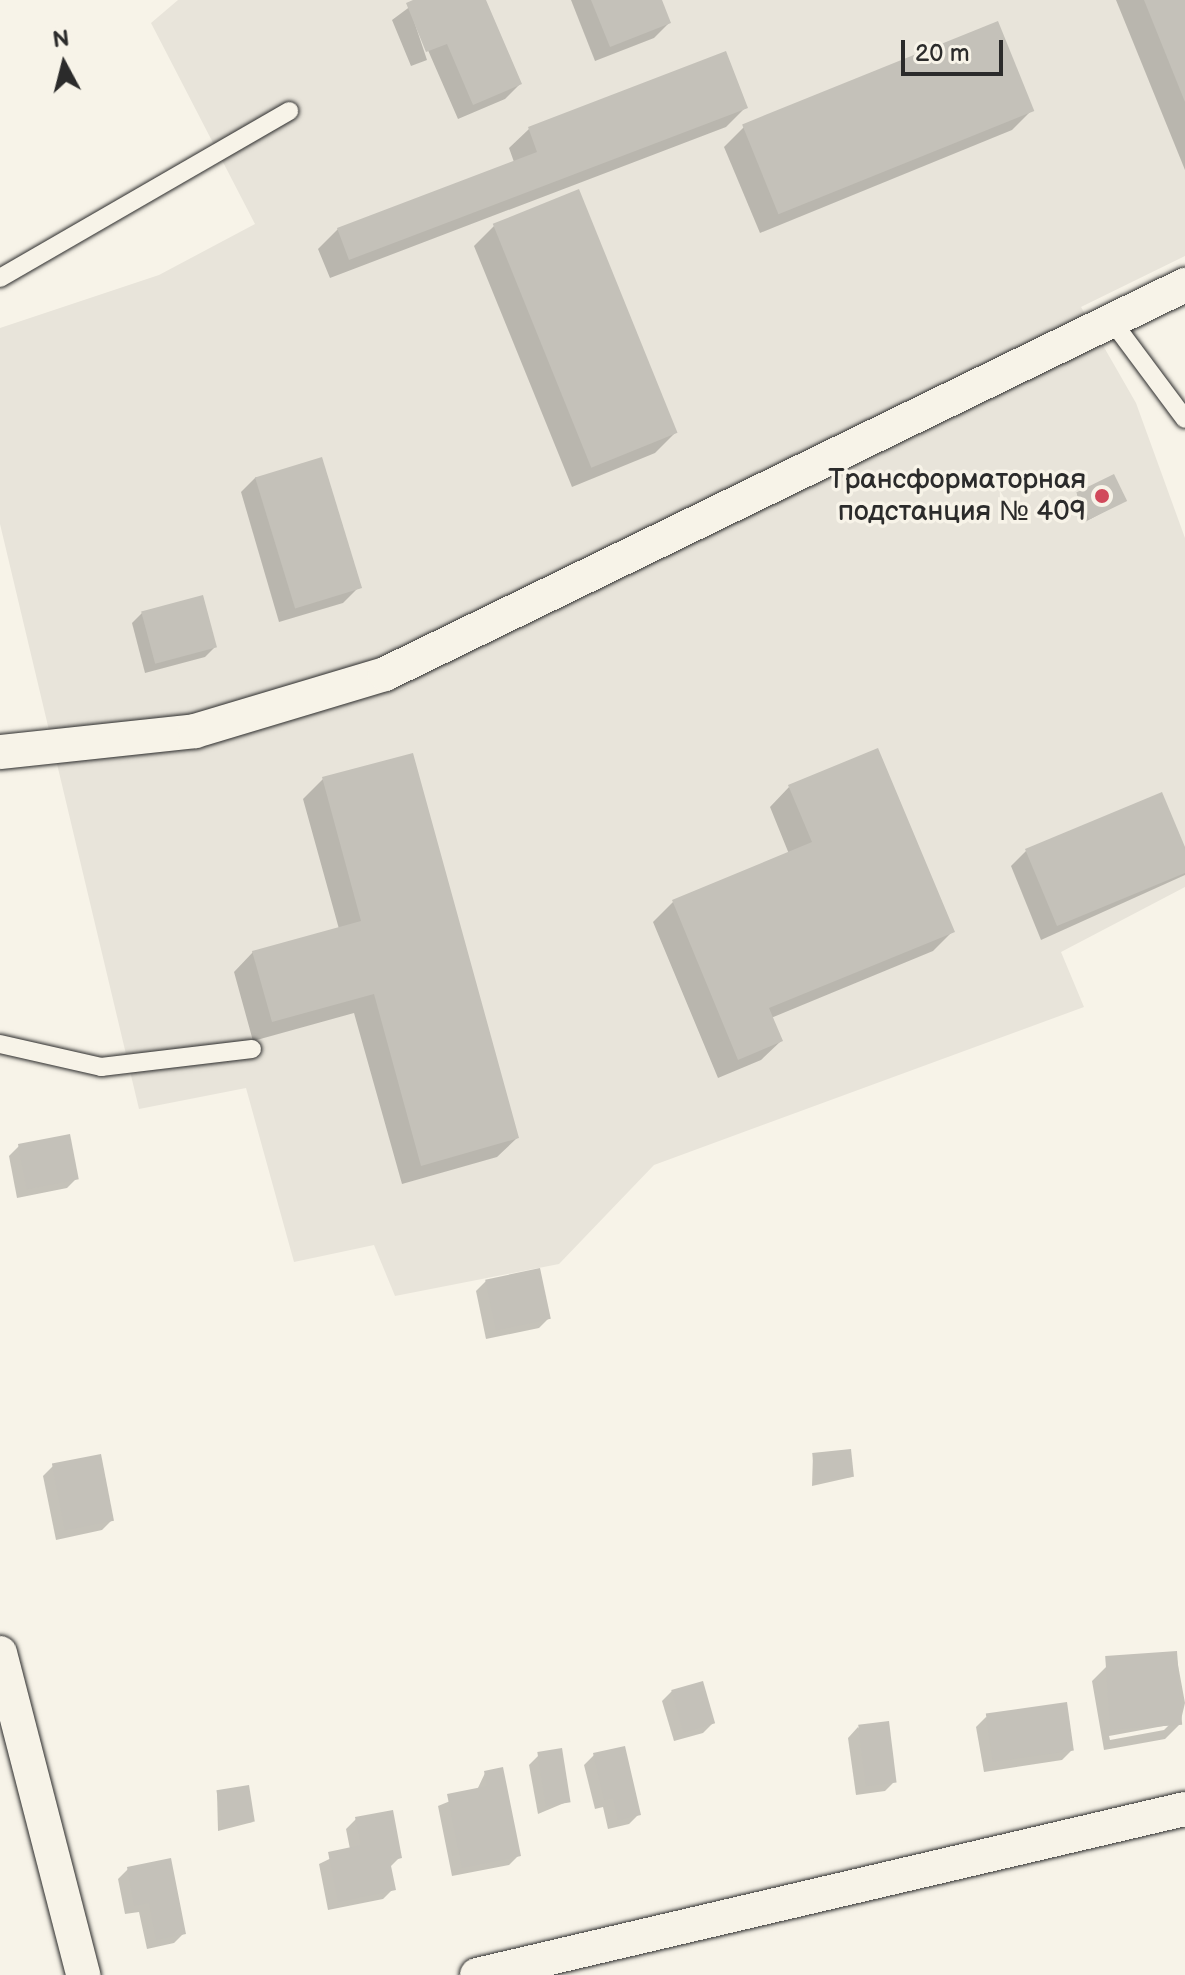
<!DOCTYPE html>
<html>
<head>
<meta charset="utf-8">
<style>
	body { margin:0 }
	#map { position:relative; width:1185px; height:1975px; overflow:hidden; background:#f7f3e8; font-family:"Balsamiq Sans",sans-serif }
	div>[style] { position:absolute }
	.built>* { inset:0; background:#e8e4da }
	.shadow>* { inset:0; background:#0003 }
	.building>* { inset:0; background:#c4c1b9; transform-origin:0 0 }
	.roads { filter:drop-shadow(0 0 2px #2b2b2b) drop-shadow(0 0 2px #2b2b2b) }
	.lane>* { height:18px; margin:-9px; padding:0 9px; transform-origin:9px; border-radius:9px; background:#f7f3e8 }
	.street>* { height:34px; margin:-17px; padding:0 17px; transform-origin:17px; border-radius:17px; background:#f7f3e8 }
	.dots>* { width:22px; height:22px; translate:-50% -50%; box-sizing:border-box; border:4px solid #f7f3e8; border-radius:50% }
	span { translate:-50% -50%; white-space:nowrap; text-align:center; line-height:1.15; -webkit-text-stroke:7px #f7f3e8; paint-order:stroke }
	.poi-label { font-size:28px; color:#2b2b2b }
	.right { translate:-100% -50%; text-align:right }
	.north { position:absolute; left:24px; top:24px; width:80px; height:80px; -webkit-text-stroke:6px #f7f3e8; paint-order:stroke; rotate:353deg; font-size:22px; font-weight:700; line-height:32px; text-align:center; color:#2b2b2b }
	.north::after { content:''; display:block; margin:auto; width:28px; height:36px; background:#2b2b2b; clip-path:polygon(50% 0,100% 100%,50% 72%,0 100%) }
	.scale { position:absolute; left:901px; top:40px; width:102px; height:36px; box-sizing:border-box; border:4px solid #2b2b2b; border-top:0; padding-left:10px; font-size:24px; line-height:28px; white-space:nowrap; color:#2b2b2b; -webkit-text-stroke:6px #f7f3e8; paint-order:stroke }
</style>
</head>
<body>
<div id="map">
	<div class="built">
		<div style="clip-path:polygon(178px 0,1185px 0,1185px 256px,1081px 307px,1136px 403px,1185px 538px,1185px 887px,1061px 952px,1084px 1007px,654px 1165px,559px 1264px,395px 1296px,374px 1245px,294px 1262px,246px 1088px,139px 1109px,0 524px,0 328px,159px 275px,255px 224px,151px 23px)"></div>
	</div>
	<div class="shadow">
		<div style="clip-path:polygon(419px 0,484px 0,520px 84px,505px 99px,458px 119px,410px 9px,427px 60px,411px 66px,392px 20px)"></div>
		<div style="clip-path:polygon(571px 0,660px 0,669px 23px,654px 38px,595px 61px)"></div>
		<div style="clip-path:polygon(1116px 0,1185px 0,1185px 170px)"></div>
		<div style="clip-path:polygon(746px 107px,726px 127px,330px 278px,318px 249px,338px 229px,514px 162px,509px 148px,529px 129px)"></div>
		<div style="clip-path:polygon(1032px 110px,1012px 130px,760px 233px,724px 147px,744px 127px)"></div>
		<div style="clip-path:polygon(494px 226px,675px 433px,655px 453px,572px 487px,474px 246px)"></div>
		<div style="clip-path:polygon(256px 477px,358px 588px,343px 603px,279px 622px,241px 492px)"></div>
		<div style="clip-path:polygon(1077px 494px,1125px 500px,1085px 522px)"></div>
		<div style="clip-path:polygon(142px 613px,215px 647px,205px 657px,145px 673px,132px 623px)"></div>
		<div style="clip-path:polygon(323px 779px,517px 1138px,497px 1157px,402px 1184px,354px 1013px,253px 1041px,234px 972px,253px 952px,339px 929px,303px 799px)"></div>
		<div style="clip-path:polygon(789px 787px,953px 931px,933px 951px,771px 1018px,781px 1041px,761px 1060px,718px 1078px,653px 922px,673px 902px,789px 854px,770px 807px)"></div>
		<div style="clip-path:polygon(1161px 795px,1185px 852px,1185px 875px,1041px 940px,1011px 866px,1026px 851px)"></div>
		<div style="clip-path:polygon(19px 1146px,77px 1178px,67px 1188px,17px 1198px,9px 1156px)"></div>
		<div style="clip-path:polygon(486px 1281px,549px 1318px,539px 1328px,486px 1339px,476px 1291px)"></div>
		<div style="clip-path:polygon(813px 1455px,852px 1477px,812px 1486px)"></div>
		<div style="clip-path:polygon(53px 1466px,112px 1520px,102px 1530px,56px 1540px,43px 1476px)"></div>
		<div style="clip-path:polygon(evenodd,1176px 1654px,1185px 1703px,1180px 1724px,1165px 1739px,1104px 1750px,1092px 1681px,1107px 1666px,1176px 1654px,1169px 1725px,1164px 1730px,1110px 1740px,1109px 1736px,1169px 1725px)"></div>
		<div style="clip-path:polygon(672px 1691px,713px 1723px,703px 1733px,674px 1741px,662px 1701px)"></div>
		<div style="clip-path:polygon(986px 1717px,1072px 1750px,1062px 1760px,984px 1772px,976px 1727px)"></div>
		<div style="clip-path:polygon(858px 1727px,895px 1781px,885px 1791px,856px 1795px,848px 1738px)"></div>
		<div style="clip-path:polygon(539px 1755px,569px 1801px,538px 1814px,529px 1765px)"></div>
		<div style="clip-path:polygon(594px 1755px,639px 1814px,629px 1824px,608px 1829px,603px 1807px,595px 1809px,584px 1765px)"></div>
		<div style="clip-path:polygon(485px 1773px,519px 1855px,509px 1865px,452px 1876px,438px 1806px,477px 1790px)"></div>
		<div style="clip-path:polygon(217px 1792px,253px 1822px,218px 1831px)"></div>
		<div style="clip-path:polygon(356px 1819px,400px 1857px,389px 1868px,393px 1889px,383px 1899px,328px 1910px,319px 1864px,350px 1849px,346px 1829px)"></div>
		<div style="clip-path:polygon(128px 1869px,184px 1933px,174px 1943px,147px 1949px,139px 1912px,125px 1914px,118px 1879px)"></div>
	</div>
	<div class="building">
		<div style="clip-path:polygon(413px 0,486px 0,522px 84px,473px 105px,447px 44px,426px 52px,406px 3px)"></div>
		<div style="clip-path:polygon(591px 0,662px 0,671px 23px,610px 47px)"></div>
		<div style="clip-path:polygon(1144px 0,1185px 0,1185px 102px)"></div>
		<div style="left:998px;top:21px;width:97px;height:276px;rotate:68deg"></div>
		<div style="clip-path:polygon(726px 51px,748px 108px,349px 260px,337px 228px,537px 152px,528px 127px)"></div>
		<div style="left:579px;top:189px;width:263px;height:93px;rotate:68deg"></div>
		<div style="left:322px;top:457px;width:137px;height:70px;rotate:73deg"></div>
		<div style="left:1114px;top:474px;width:30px;height:42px;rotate:64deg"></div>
		<div style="left:203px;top:595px;width:54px;height:64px;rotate:75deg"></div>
		<div style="clip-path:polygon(878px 748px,955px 932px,769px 1008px,783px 1041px,738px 1060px,672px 900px,812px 842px,788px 785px)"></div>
		<div style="clip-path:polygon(413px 753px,519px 1138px,421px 1166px,374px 994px,272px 1022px,252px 951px,361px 921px,322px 777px)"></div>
		<div style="clip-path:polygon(1162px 792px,1185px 847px,1185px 873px,1057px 926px,1025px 849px)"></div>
		<div style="left:70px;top:1134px;width:46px;height:53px;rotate:79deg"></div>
		<div style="left:540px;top:1268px;width:52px;height:56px;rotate:78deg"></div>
		<div style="left:851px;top:1449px;width:28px;height:39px;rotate:84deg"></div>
		<div style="left:101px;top:1454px;width:68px;height:50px;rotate:79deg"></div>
		<div style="left:1177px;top:1651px;width:74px;height:72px;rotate:86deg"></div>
		<div style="left:703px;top:1681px;width:44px;height:33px;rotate:74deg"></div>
		<div style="left:1067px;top:1702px;width:49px;height:82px;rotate:82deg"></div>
		<div style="left:889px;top:1721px;width:62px;height:31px;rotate:83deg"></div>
		<div style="clip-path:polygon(625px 1746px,641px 1815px,618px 1820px,613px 1798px,604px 1800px,593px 1753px)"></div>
		<div style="left:562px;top:1748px;width:55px;height:25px;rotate:81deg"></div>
		<div style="clip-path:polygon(503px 1767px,521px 1856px,462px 1868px,447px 1794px,487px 1786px,484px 1771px)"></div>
		<div style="left:249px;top:1785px;width:37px;height:33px;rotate:81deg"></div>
		<div style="clip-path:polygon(393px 1810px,402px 1858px,390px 1861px,396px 1890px,338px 1902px,328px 1852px,361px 1845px,355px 1817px)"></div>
		<div style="clip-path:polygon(171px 1858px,186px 1934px,156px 1940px,149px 1903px,134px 1906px,127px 1867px)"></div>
	</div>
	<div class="roads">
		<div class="lane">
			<div style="left:0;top:278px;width:334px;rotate:-30deg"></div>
			<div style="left:1112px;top:321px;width:122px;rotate:53.3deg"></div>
			<div style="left:0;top:1044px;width:104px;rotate:12.8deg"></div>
			<div style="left:101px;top:1067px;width:152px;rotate:-6.8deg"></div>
		</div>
		<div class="street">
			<div style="left:0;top:752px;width:196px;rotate:-6.1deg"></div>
			<div style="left:195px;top:731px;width:198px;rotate:-16.7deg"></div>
			<div style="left:385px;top:674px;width:890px;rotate:-25.93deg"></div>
			<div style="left:0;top:1653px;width:333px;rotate:75.5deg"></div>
			<div style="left:477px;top:1975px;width:727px;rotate:-13.2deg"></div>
		</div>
	</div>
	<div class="dots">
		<div style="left:1102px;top:496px;background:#d1495b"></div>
	</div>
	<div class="poi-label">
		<span class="right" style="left:1086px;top:496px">Трансформаторная<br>подстанция № 409</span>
	</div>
	<div class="north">N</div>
	<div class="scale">20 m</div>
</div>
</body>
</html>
